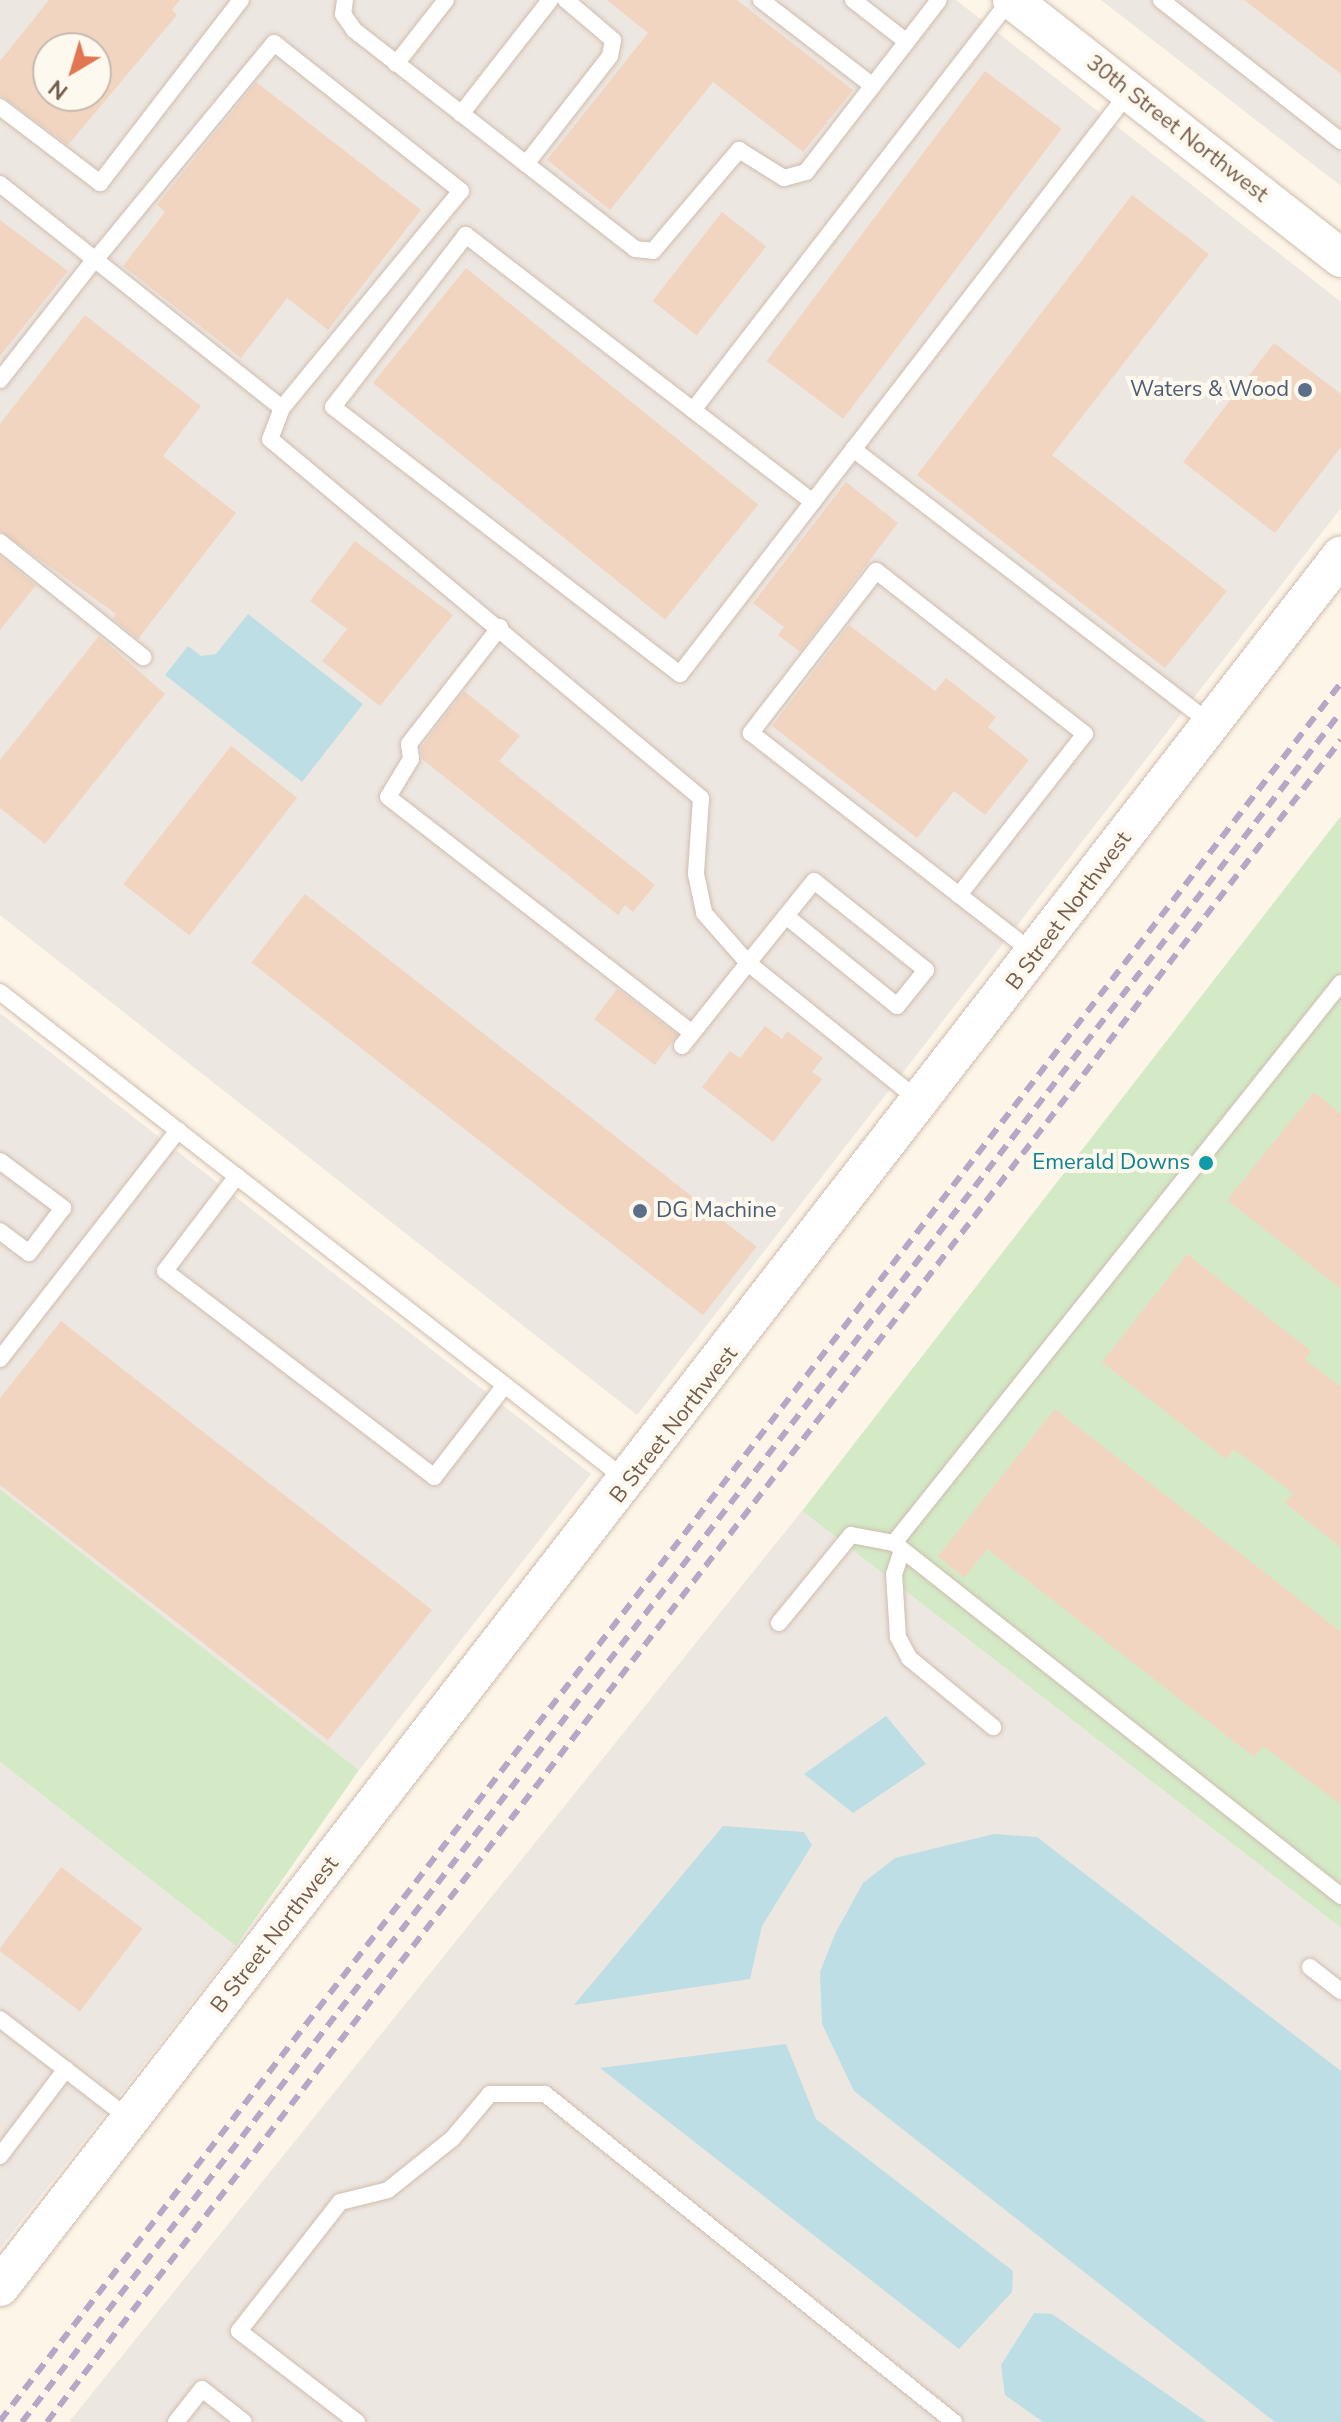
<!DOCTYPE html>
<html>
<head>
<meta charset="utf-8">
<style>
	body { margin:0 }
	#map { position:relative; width:1341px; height:2422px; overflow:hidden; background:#fcf5e8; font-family:"Nunito Sans",sans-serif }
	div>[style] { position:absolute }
	.industrial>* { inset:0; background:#ede7e1 }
	.green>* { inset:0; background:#d4eac7 }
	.water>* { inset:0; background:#bddee5 }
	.building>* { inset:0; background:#f1d5c0; transform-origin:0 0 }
	.roads { filter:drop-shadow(0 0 2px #cebdae) drop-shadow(0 0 2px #cebdae) }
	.service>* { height:16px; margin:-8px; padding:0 8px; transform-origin:8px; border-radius:8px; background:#fff }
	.tertiary>* { height:38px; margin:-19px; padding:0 19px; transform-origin:19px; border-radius:19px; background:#fff }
	.rail>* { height:6px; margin-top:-3px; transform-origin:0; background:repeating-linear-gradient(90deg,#b8a6c6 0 12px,transparent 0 20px) }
	.dots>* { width:22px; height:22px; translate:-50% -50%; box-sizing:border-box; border:4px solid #fef9ef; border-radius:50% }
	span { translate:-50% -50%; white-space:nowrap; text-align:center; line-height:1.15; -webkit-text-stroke:8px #fef9ef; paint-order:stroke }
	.street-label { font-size:22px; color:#765c4c }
	.service-label { font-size:22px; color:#4e5e75 }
	.right { translate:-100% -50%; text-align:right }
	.left { translate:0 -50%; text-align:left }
	.culture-label { font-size:22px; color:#0d838f }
	.north { position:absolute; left:32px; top:32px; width:80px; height:80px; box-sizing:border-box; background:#fef9ef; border:2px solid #c8baae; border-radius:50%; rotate:218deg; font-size:22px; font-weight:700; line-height:32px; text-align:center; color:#765c4c }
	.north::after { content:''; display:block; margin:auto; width:28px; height:36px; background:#e27652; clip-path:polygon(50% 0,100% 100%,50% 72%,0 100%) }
</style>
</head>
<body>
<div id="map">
	<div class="industrial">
		<div style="clip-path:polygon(evenodd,0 0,956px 0,1341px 302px,1341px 508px,637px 1415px,0 915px,0 0,48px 48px,96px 48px,96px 96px,48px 96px,48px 48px)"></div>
		<div style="clip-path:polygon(1101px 0,1341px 0,1341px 186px)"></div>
		<div style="clip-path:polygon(0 1013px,591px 1474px,359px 1770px,0 1489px)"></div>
		<div style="clip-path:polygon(802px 1511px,1341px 1928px,1341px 2422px,69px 2422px)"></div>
		<div style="clip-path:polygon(0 1762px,236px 1946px,0 2248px)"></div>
	</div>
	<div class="green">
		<div style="clip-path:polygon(1341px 816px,1341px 1928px,802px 1511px)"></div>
		<div style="clip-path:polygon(0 1489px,359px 1770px,236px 1946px,0 1762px)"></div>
	</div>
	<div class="water">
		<div style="clip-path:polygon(248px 614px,363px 704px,302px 782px,165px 675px,188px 646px,201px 656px,216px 654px)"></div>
		<div style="clip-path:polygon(886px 1716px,926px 1764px,853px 1813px,804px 1774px)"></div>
		<div style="clip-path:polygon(723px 1826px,804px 1832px,812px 1845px,762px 1926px,750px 1979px,574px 2005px)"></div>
		<div style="clip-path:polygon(994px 1834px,1037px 1837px,1341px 2071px,1341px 2422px,1275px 2422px,854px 2091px,822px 2024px,820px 1972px,835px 1934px,863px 1883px,895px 1858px)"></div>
		<div style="clip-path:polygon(786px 2044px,816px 2119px,1013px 2271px,1012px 2292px,959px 2349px,600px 2068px)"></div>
		<div style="clip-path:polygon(1034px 2313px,1052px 2314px,1207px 2422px,1043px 2422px,1005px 2395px,1001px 2365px)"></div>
	</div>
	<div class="building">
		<div style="clip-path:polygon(evenodd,49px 0,180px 0,172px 10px,177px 15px,68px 145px,0 95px,0 61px,49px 0,48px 48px,96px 48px,96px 96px,48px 96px,48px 48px)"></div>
		<div style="clip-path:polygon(607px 0,737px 0,853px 90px,803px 152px,713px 82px,610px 210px,547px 160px,648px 33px)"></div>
		<div style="clip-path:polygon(1244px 0,1341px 0,1341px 74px)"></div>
		<div style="left:985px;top:71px;width:96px;height:363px;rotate:37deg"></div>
		<div style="clip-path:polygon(256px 82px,421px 210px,328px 330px,287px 298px,241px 358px,123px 266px,165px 212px,157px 205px)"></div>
		<div style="clip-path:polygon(1132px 195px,1209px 254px,1052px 455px,1227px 591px,1165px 668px,917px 475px)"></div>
		<div style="left:722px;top:212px;width:56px;height:113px;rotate:38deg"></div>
		<div style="clip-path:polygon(0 220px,68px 271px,0 356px)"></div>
		<div style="left:466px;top:268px;width:376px;height:148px;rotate:39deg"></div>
		<div style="clip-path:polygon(85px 315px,201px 406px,163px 456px,236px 513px,138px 639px,113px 619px,116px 614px,0 531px,0 424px)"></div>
		<div style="clip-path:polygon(1274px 343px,1341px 394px,1341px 447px,1275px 533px,1183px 462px)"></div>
		<div style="clip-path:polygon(846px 482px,898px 523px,800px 652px,778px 635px,784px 627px,753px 603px)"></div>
		<div style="clip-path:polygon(355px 541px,453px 615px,380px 706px,322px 661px,347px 629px,310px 601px)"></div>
		<div style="clip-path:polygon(0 556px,36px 585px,0 630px)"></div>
		<div style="clip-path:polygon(849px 625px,935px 691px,946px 678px,996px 717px,988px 727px,1029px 760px,985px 815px,954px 791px,917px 838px,772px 726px)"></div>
		<div style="clip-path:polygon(99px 636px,165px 694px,45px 844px,0 808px,0 760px)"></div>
		<div style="clip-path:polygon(464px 691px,520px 736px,499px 761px,655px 885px,633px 912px,625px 905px,618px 915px,422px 759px,421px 747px)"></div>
		<div style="left:231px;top:746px;width:84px;height:175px;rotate:38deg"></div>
		<div style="left:305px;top:894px;width:573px;height:87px;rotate:38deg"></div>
		<div style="left:617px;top:989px;width:76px;height:38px;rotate:37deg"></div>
		<div style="clip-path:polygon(765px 1026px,782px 1039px,787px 1031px,823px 1058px,812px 1072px,822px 1079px,773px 1142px,702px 1087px,730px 1051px,740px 1058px)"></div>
		<div style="clip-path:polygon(1314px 1092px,1341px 1114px,1341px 1289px,1227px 1200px)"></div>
		<div style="clip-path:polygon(1187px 1254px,1311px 1351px,1305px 1360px,1341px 1387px,1341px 1548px,1285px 1503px,1293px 1493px,1234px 1449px,1226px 1459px,1102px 1362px)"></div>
		<div style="clip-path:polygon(61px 1321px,432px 1610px,328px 1740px,0 1485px,0 1398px)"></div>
		<div style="clip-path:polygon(1055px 1409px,1341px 1632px,1341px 1805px,1263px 1746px,1254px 1757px,987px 1549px,964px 1578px,938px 1556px)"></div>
		<div style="left:61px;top:1867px;width:102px;height:104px;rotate:37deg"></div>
	</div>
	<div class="roads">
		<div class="service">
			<div style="left:345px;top:0;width:14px;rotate:98deg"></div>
			<div style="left:343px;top:14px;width:19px;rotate:55deg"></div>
			<div style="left:354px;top:30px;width:356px;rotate:37.9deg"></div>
			<div style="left:635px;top:249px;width:18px;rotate:6deg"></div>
			<div style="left:653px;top:251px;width:133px;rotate:-49.6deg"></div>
			<div style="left:739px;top:150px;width:53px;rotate:31.9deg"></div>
			<div style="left:784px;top:178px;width:23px;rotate:-15deg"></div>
			<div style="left:806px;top:172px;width:217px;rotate:-52.3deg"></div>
			<div style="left:761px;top:0;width:141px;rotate:37.5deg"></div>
			<div style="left:853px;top:0;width:68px;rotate:37.9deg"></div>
			<div style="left:1010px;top:0;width:518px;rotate:127.71deg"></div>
			<div style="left:693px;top:410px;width:287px;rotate:-142.4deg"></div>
			<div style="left:466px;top:235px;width:217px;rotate:127.7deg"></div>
			<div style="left:333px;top:407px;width:438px;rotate:37.6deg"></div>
			<div style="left:680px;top:674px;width:735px;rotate:-52.35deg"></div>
			<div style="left:1161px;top:0;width:229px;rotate:38.1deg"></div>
			<div style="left:396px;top:64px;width:81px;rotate:-52deg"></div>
			<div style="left:0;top:107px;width:126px;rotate:37.2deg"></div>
			<div style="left:100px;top:183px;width:231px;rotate:-52.4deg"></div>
			<div style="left:461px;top:114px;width:145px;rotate:-52deg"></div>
			<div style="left:526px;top:164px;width:137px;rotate:-52.1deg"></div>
			<div style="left:610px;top:56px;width:16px;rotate:-79deg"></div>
			<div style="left:613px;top:40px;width:62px;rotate:-139.6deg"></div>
			<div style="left:0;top:184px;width:360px;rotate:38.5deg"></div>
			<div style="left:282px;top:408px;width:281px;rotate:-50.5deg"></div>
			<div style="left:461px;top:191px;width:238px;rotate:-141.6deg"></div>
			<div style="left:274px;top:43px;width:280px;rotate:129.5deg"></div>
			<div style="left:0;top:380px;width:152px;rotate:-51.9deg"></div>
			<div style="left:282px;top:408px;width:33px;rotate:111deg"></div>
			<div style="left:270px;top:439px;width:561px;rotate:39.79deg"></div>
			<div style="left:701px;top:798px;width:76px;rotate:93.8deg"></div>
			<div style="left:696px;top:874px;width:40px;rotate:78deg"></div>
			<div style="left:704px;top:913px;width:67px;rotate:48.7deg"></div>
			<div style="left:748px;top:963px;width:106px;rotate:128.5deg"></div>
			<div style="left:693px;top:410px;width:151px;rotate:37.5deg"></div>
			<div style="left:853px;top:449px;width:451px;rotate:37.5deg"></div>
			<div style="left:0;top:542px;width:184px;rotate:38.8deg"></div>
			<div style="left:500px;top:627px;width:148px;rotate:127.9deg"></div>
			<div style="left:409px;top:744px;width:15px;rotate:82deg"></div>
			<div style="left:411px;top:759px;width:44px;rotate:121.2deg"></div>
			<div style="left:388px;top:797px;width:385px;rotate:37.8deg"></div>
			<div style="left:959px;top:895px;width:204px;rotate:-52deg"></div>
			<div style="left:1085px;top:734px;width:265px;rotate:-142deg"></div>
			<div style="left:876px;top:571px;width:205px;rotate:127.7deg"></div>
			<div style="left:751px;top:733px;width:358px;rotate:37.9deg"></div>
			<div style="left:786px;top:916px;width:143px;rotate:39deg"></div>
			<div style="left:897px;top:1006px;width:46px;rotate:-51.1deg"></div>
			<div style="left:926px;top:970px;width:143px;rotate:-141.5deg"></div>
			<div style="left:814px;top:881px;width:105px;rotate:128.8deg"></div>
			<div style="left:748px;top:963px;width:222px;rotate:38.8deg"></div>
			<div style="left:1341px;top:983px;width:717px;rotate:128.6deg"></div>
			<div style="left:894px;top:1543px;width:570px;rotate:38.3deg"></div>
			<div style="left:0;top:992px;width:796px;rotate:37.91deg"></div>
			<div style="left:0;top:1161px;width:79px;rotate:36.7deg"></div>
			<div style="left:63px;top:1208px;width:56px;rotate:127.1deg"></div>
			<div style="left:29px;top:1253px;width:36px;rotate:-143deg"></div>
			<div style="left:237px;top:1176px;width:119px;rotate:127.2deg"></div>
			<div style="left:165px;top:1271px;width:339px;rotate:37.4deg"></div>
			<div style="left:434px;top:1477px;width:116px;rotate:-52.3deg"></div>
			<div style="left:0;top:1359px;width:290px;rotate:-52.1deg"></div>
			<div style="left:902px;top:1550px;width:25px;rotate:108deg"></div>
			<div style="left:894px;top:1574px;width:63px;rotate:86.4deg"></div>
			<div style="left:898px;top:1637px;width:24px;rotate:62deg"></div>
			<div style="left:909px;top:1658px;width:109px;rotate:39.4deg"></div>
			<div style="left:779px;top:1623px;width:114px;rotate:-50.7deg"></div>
			<div style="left:851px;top:1535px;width:44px;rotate:10.5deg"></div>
			<div style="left:1310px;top:1967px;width:39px;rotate:38deg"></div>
			<div style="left:0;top:2019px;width:164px;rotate:37.6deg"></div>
			<div style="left:0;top:2156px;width:109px;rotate:-52.8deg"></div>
			<div style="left:176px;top:2422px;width:42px;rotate:-51.8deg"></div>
			<div style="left:202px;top:2389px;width:53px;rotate:38.2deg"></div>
			<div style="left:357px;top:2422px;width:149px;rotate:-142.4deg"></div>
			<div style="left:239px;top:2331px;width:164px;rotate:-51.9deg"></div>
			<div style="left:340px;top:2202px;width:49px;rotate:-14deg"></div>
			<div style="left:388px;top:2190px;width:82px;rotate:-38.6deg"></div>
			<div style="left:452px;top:2139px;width:59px;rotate:-49.8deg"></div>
			<div style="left:490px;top:2094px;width:55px"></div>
			<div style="left:545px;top:2094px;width:524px;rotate:38.73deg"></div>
		</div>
		<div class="tertiary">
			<div style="left:1012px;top:0;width:418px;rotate:38.1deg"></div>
			<div style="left:0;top:2287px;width:2190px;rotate:-52.24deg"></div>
		</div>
	</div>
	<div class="rail">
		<div style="left:0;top:2421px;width:2195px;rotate:-52.35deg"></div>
		<div style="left:22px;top:2422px;width:2160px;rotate:-52.36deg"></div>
		<div style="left:47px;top:2422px;width:2122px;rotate:-52.43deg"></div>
	</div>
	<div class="dots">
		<div style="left:1305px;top:390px;background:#5c6f8a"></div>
		<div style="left:1206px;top:1163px;background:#0f9aa8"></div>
		<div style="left:640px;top:1211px;background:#5c6f8a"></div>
	</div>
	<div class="street-label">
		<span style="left:1177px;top:129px;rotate:38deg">30th Street Northwest</span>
		<span style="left:1069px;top:911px;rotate:-53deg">B Street Northwest</span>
		<span style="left:674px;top:1425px;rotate:-52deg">B Street Northwest</span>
		<span style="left:275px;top:1935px;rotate:-52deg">B Street Northwest</span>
	</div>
	<div class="service-label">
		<span class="right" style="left:1289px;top:390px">Waters &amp; Wood</span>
		<span class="left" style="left:656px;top:1211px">DG Machine</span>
	</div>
	<div class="culture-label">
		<span class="right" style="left:1190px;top:1163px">Emerald Downs</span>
	</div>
	<div class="north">N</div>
</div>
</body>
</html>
